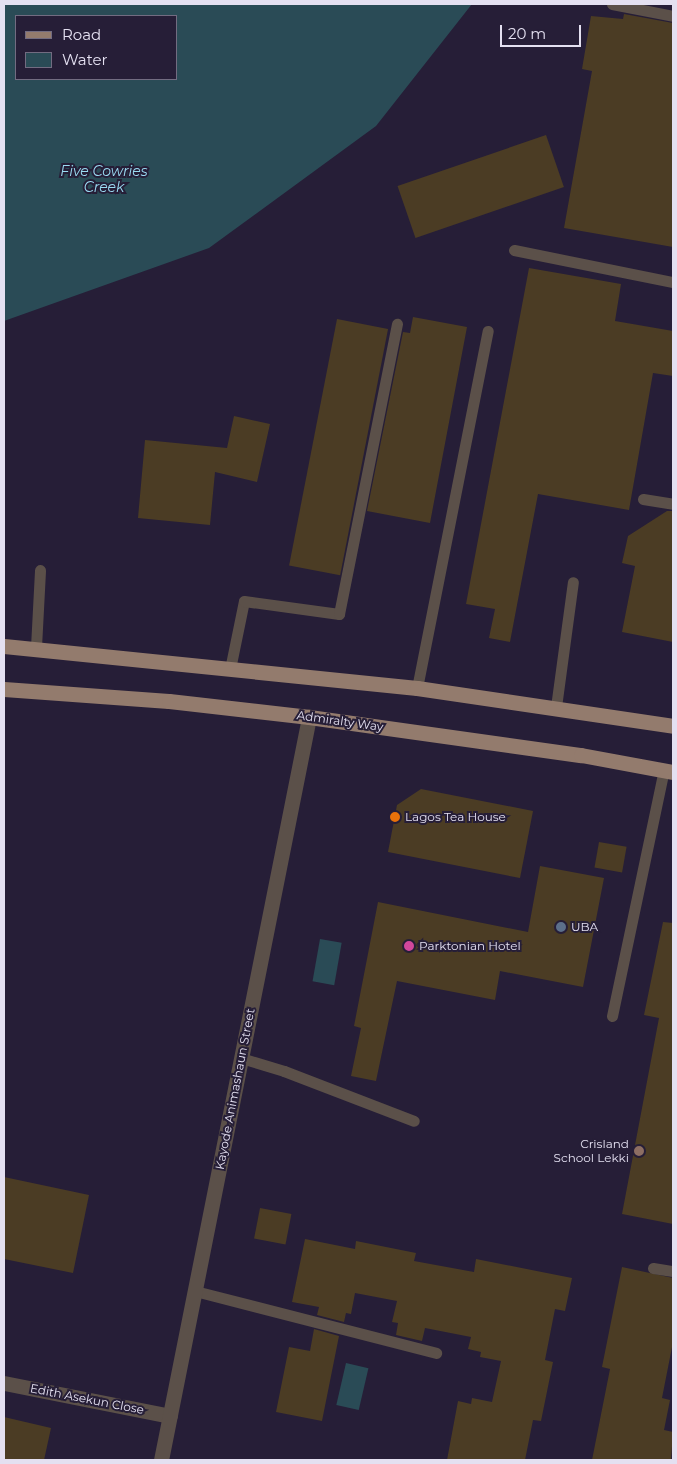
<!DOCTYPE html>
<html>
<head>
<meta charset="utf-8">
<style>
	body { margin:0 }
	#map { position:relative; width:677px; height:1464px; overflow:hidden; background:#261e37; font-family:Montserrat,sans-serif }
	div>[style] { position:absolute }
	.water>* { inset:0; background:#2a4b56; transform-origin:0 0 }
	.building>* { inset:0; background:#4b3c24; transform-origin:0 0 }
	.lane>* { height:11px; margin:-5.5px; padding:0 5.5px; transform-origin:5.5px; border-radius:5.5px; background:#5b5049 }
	.street>* { height:15px; margin:-7.5px; padding:0 7.5px; transform-origin:7.5px; border-radius:7.5px; background:#5b5049 }
	.primary>* { height:15px; margin:-7.5px; padding:0 7.5px; transform-origin:7.5px; border-radius:7.5px; background:#937b6d }
	.dots>* { width:14px; height:14px; translate:-50% -50%; box-sizing:border-box; border:2px solid #261e37; border-radius:50% }
	span { translate:-50% -50%; white-space:nowrap; text-align:center; line-height:1.15; -webkit-text-stroke:4px #261e37; paint-order:stroke }
	.street-label { font-size:12px; color:#e4e0f1 }
	.poi-label { font-size:12px; color:#e4e0f1 }
	.left { translate:0 -50%; text-align:left }
	.right { translate:-100% -50%; text-align:right }
	.water-label { font-size:14px; color:#9adbf2; font-style:italic }
	.frame { position:absolute; inset:0; border:5px solid #e4e0f1; pointer-events:none }
	.legend { position:absolute; left:15px; top:15px; width:162px; height:65px; box-sizing:border-box; background:#261e37; border:1px solid #726c81; margin:0; padding:6px 9px; list-style:none; font-size:15px; color:#e4e0f1 }
	.legend li { display:flex; align-items:center; gap:10px; height:25px }
	.legend b { width:25px; border:1px solid #726c81 }
	.scale { position:absolute; left:500px; top:25px; width:81px; height:22px; box-sizing:border-box; border:2px solid #e4e0f1; border-top:0; padding-left:6px; font-size:15px; line-height:18px; white-space:nowrap; color:#e4e0f1; -webkit-text-stroke:4px #261e37; paint-order:stroke }
</style>
</head>
<body>
<div id="map">
	<div class="water">
		<div style="clip-path:polygon(evenodd,4px 4px,472px 4px,376px 126px,209px 248px,4px 321px,4px 4px,16px 16px,176px 16px,176px 79px,16px 79px,16px 16px)"></div>
		<div style="left:320px;top:939px;width:22px;height:43px;rotate:10deg"></div>
		<div style="left:346px;top:1363px;width:23px;height:43px;rotate:13deg"></div>
	</div>
	<div class="building">
		<div style="clip-path:polygon(624px 14px,673px 23px,673px 247px,564px 228px,592px 71px,582px 69px,591px 16px,623px 19px)"></div>
		<div style="left:546px;top:135px;width:55px;height:157px;rotate:71deg"></div>
		<div style="clip-path:polygon(529px 268px,621px 284px,615px 321px,673px 331px,673px 376px,653px 373px,629px 510px,538px 494px,510px 642px,489px 638px,495px 609px,466px 604px)"></div>
		<div style="clip-path:polygon(413px 317px,467px 327px,430px 523px,367px 511px,403px 332px,410px 333px)"></div>
		<div style="left:337px;top:319px;width:52px;height:251px;rotate:11deg"></div>
		<div style="clip-path:polygon(234px 416px,270px 424px,257px 482px,215px 472px,210px 525px,138px 518px,145px 440px,227px 448px)"></div>
		<div style="clip-path:polygon(667px 511px,673px 511px,673px 642px,622px 632px,635px 566px,622px 563px,628px 536px)"></div>
		<div style="clip-path:polygon(421px 789px,533px 811px,520px 878px,388px 852px,397px 805px)"></div>
		<div style="left:599px;top:842px;width:28px;height:26px;rotate:10deg"></div>
		<div style="clip-path:polygon(540px 866px,604px 878px,583px 987px,500px 971px,495px 1000px,397px 981px,376px 1081px,351px 1076px,361px 1028px,354px 1026px,378px 902px,528px 932px)"></div>
		<div style="clip-path:polygon(663px 922px,673px 923px,673px 1224px,622px 1214px,659px 1018px,644px 1015px)"></div>
		<div style="clip-path:polygon(4px 1177px,89px 1195px,73px 1273px,4px 1259px)"></div>
		<div style="left:260px;top:1208px;width:32px;height:31px;rotate:11deg"></div>
		<div style="clip-path:polygon(305px 1239px,355px 1249px,356px 1241px,416px 1253px,414px 1261px,474px 1272px,476px 1259px,572px 1278px,565px 1311px,555px 1309px,545px 1360px,553px 1362px,541px 1421px,533px 1420px,525px 1460px,447px 1460px,458px 1401px,471px 1404px,472px 1398px,492px 1402px,501px 1361px,480px 1357px,481px 1352px,468px 1349px,471px 1337px,425px 1328px,422px 1341px,396px 1335px,398px 1323px,392px 1322px,397px 1301px,355px 1293px,351px 1314px,346px 1313px,344px 1322px,317px 1315px,319px 1307px,292px 1302px)"></div>
		<div style="clip-path:polygon(622px 1267px,673px 1278px,673px 1342px,662px 1398px,670px 1400px,664px 1430px,673px 1432px,671px 1460px,592px 1460px,610px 1369px,602px 1367px)"></div>
		<div style="clip-path:polygon(314px 1329px,339px 1336px,322px 1421px,276px 1412px,289px 1347px,310px 1351px)"></div>
		<div style="clip-path:polygon(4px 1417px,51px 1428px,44px 1460px,4px 1460px)"></div>
	</div>
	<div class="lane">
		<div style="left:612px;top:4px;width:62px;rotate:11.1deg"></div>
		<div style="left:514px;top:250px;width:162px;rotate:11.4deg"></div>
		<div style="left:643px;top:499px;width:30px;rotate:9deg"></div>
		<div style="left:36px;top:647px;width:77px;rotate:-87deg"></div>
		<div style="left:230px;top:669px;width:69px;rotate:-78.4deg"></div>
		<div style="left:244px;top:601px;width:96px;rotate:7.8deg"></div>
		<div style="left:339px;top:614px;width:296px;rotate:-78.7deg"></div>
		<div style="left:417px;top:688px;width:364px;rotate:-78.8deg"></div>
		<div style="left:556px;top:707px;width:126px;rotate:-82.3deg"></div>
		<div style="left:612px;top:1016px;width:251px;rotate:-78.1deg"></div>
		<div style="left:241px;top:1058px;width:45px;rotate:16.8deg"></div>
		<div style="left:284px;top:1071px;width:139px;rotate:21deg"></div>
		<div style="left:653px;top:1268px;width:20px;rotate:9deg"></div>
		<div style="left:195px;top:1291px;width:249px;rotate:14.4deg"></div>
	</div>
	<div class="street">
		<div style="left:4px;top:1383px;width:169px;rotate:11.2deg"></div>
		<div style="left:161px;top:1460px;width:758px;rotate:-78.73deg"></div>
	</div>
	<div class="primary">
		<div style="left:4px;top:646px;width:415px;rotate:5.8deg"></div>
		<div style="left:417px;top:688px;width:259px;rotate:8.4deg"></div>
		<div style="left:4px;top:689px;width:165px;rotate:4.2deg"></div>
		<div style="left:169px;top:701px;width:141px;rotate:6.5deg"></div>
		<div style="left:309px;top:717px;width:275px;rotate:8deg"></div>
		<div style="left:581px;top:755px;width:94px;rotate:10.5deg"></div>
	</div>
	<div class="dots">
		<div style="left:395px;top:817px;background:#e8710a"></div>
		<div style="left:561px;top:927px;background:#5c6f8a"></div>
		<div style="left:409px;top:946px;background:#d1479c"></div>
		<div style="left:639px;top:1151px;background:#8d6e63"></div>
	</div>
	<div class="street-label">
		<span style="left:340px;top:721px;rotate:8deg">Admiralty Way</span>
		<span style="left:235px;top:1089px;rotate:-79deg">Kayode Animashaun Street</span>
		<span style="left:87px;top:1399px;rotate:11deg">Edith Asekun Close</span>
	</div>
	<div class="poi-label">
		<span class="left" style="left:405px;top:817px">Lagos Tea House</span>
		<span class="left" style="left:571px;top:927px">UBA</span>
		<span class="left" style="left:419px;top:946px">Parktonian Hotel</span>
		<span class="right" style="left:629px;top:1151px">Crisland<br>School Lekki</span>
	</div>
	<div class="water-label">
		<span style="left:104px;top:179px">Five Cowries<br>Creek</span>
	</div>
	<div class="frame"></div>
	<ul class="legend">
	<li><b style="height:6px;background:#937b6d"></b>Road</li>
	<li><b style="height:14px;background:#2a4b56"></b>Water</li>
	</ul>
	<div class="scale">20 m</div>
</div>
</body>
</html>
